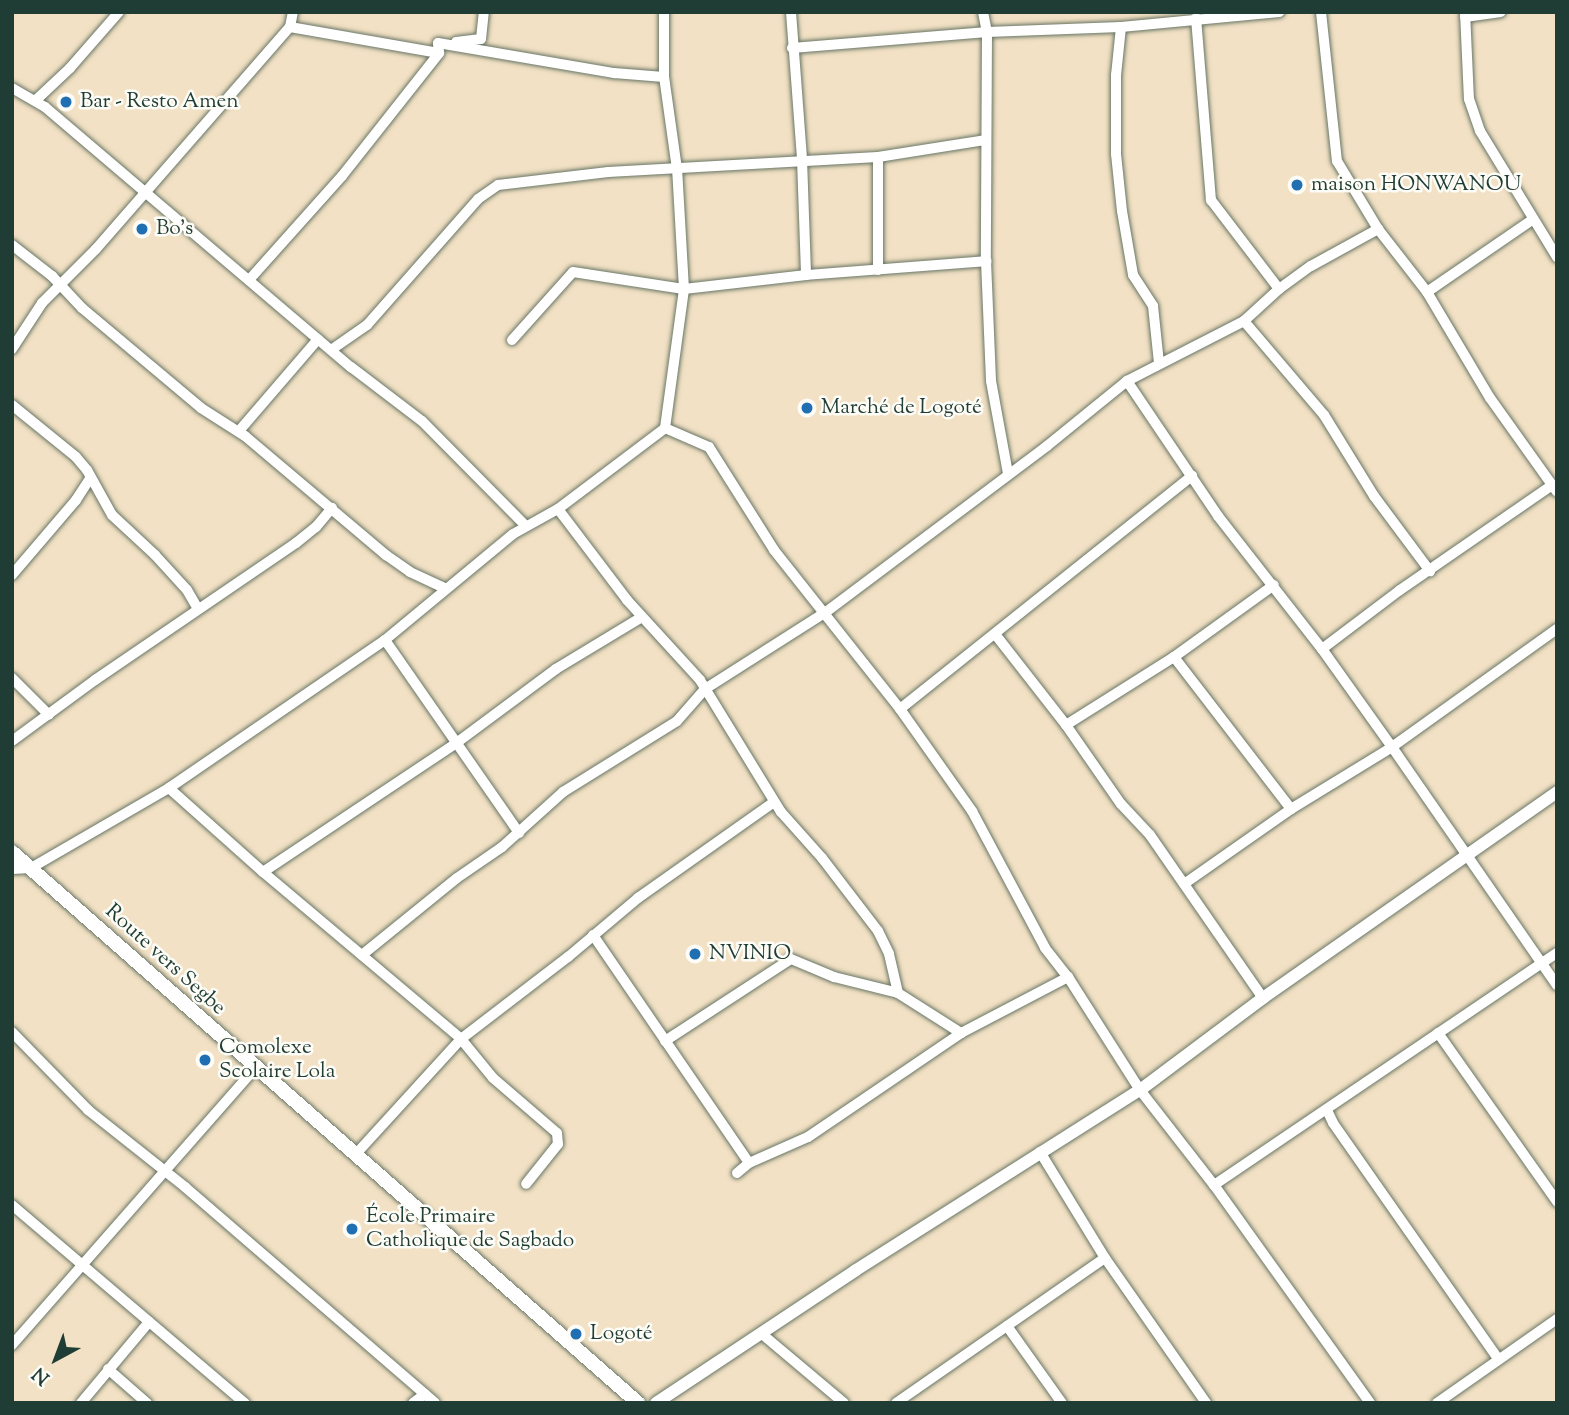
<!DOCTYPE html>
<html>
<head>
<meta charset="utf-8">
<style>
	body { margin:0 }
	#map { position:relative; width:1569px; height:1415px; overflow:hidden; background:#f2e1c4; font-family:"Sorts Mill Goudy",serif }
	div>[style] { position:absolute }
	.roads { filter:drop-shadow(0 0 2px #697666) drop-shadow(0 0 2px #697666) }
	.minor>* { height:10px; margin:-5px; padding:0 5px; transform-origin:5px; border-radius:5px; background:#fff }
	.tertiary>* { height:12px; margin:-6px; padding:0 6px; transform-origin:6px; border-radius:6px; background:#fff }
	.secondary>* { height:14px; margin:-7px; padding:0 7px; transform-origin:7px; border-radius:7px; background:#fff }
	.dots>* { width:19px; height:19px; translate:-50% -50%; box-sizing:border-box; border:4px solid #fdfcf7; border-radius:50% }
	span { translate:-50% -50%; white-space:nowrap; text-align:center; line-height:1.15; -webkit-text-stroke:5px #fdfcf7; paint-order:stroke }
	.poi-label { font-size:21px; color:#1f3d34 }
	.left { translate:0 -50%; text-align:left }
	.street-label { font-size:21px; color:#1f3d34 }
	.frame { position:absolute; inset:0; border:14px solid #1f3d34; pointer-events:none }
	.north { position:absolute; left:21px; top:1324px; width:70px; height:70px; -webkit-text-stroke:5px #fdfcf7; paint-order:stroke; rotate:221deg; font-size:19px; font-weight:700; line-height:28px; text-align:center; color:#1f3d34 }
	.north::after { content:''; display:block; margin:auto; width:24px; height:32px; background:#1f3d34; clip-path:polygon(50% 0,100% 100%,50% 72%,0 100%) }
</style>
</head>
<body>
<div id="map">
	<div class="roads">
		<div class="minor">
			<div style="left:791px;top:12px;width:147px;rotate:85.7deg"></div>
			<div style="left:802px;top:159px;width:116px;rotate:88deg"></div>
			<div style="left:983px;top:12px;width:20px;rotate:79deg"></div>
			<div style="left:987px;top:32px;width:229px;rotate:90.3deg"></div>
			<div style="left:986px;top:261px;width:120px;rotate:87.6deg"></div>
			<div style="left:991px;top:381px;width:95px;rotate:79.6deg"></div>
			<div style="left:1321px;top:12px;width:150px;rotate:83.9deg"></div>
			<div style="left:1337px;top:161px;width:79px;rotate:58.9deg"></div>
			<div style="left:1465px;top:12px;width:87px;rotate:87.4deg"></div>
			<div style="left:1469px;top:99px;width:34px;rotate:71deg"></div>
			<div style="left:1480px;top:131px;width:148px;rotate:58.6deg"></div>
			<div style="left:1465px;top:17px;width:36px;rotate:-8deg"></div>
			<div style="left:1196px;top:18px;width:183px;rotate:85.3deg"></div>
			<div style="left:1211px;top:200px;width:112px;rotate:52.6deg"></div>
			<div style="left:290px;top:27px;width:15px;rotate:-79deg"></div>
			<div style="left:1121px;top:27px;width:48px;rotate:95.9deg"></div>
			<div style="left:1116px;top:75px;width:79px;rotate:90deg"></div>
			<div style="left:1116px;top:154px;width:57px;rotate:84deg"></div>
			<div style="left:1122px;top:211px;width:65px;rotate:80.2deg"></div>
			<div style="left:1133px;top:275px;width:37px;rotate:57deg"></div>
			<div style="left:1153px;top:306px;width:57px;rotate:84deg"></div>
			<div style="left:456px;top:42px;width:25px;rotate:-7deg"></div>
			<div style="left:481px;top:39px;width:27px;rotate:-84deg"></div>
			<div style="left:438px;top:43px;width:179px;rotate:9.7deg"></div>
			<div style="left:614px;top:73px;width:50px;rotate:4.6deg"></div>
			<div style="left:792px;top:48px;width:196px;rotate:-4.7deg"></div>
			<div style="left:987px;top:32px;width:134px;rotate:-2.1deg"></div>
			<div style="left:1121px;top:27px;width:159px;rotate:-5.4deg"></div>
			<div style="left:12px;top:88px;width:38px;rotate:30deg"></div>
			<div style="left:45px;top:107px;width:402px;rotate:40.4deg"></div>
			<div style="left:351px;top:367px;width:89px;rotate:37.3deg"></div>
			<div style="left:422px;top:421px;width:148px;rotate:45.3deg"></div>
			<div style="left:36px;top:100px;width:47px;rotate:-43.3deg"></div>
			<div style="left:70px;top:68px;width:74px;rotate:-48.8deg"></div>
			<div style="left:878px;top:157px;width:113px;rotate:90deg"></div>
			<div style="left:12px;top:245px;width:51px;rotate:37.8deg"></div>
			<div style="left:52px;top:276px;width:44px;rotate:46.8deg"></div>
			<div style="left:82px;top:308px;width:155px;rotate:40deg"></div>
			<div style="left:201px;top:408px;width:52px;rotate:32.5deg"></div>
			<div style="left:245px;top:436px;width:185px;rotate:40.2deg"></div>
			<div style="left:386px;top:555px;width:29px;rotate:35deg"></div>
			<div style="left:410px;top:572px;width:40px;rotate:25deg"></div>
			<div style="left:249px;top:280px;width:140px;rotate:-48.2deg"></div>
			<div style="left:342px;top:176px;width:157px;rotate:-51.7deg"></div>
			<div style="left:1427px;top:292px;width:127px;rotate:-34.4deg"></div>
			<div style="left:1244px;top:321px;width:123px;rotate:49.6deg"></div>
			<div style="left:1324px;top:415px;width:95px;rotate:58.3deg"></div>
			<div style="left:1374px;top:496px;width:94px;rotate:53.3deg"></div>
			<div style="left:512px;top:340px;width:91px;rotate:-48.1deg"></div>
			<div style="left:573px;top:272px;width:112px;rotate:8.7deg"></div>
			<div style="left:684px;top:289px;width:123px;rotate:-6.5deg"></div>
			<div style="left:806px;top:275px;width:181px;rotate:-4.4deg"></div>
			<div style="left:12px;top:349px;width:55px;rotate:-56.9deg"></div>
			<div style="left:42px;top:303px;width:76px;rotate:-45deg"></div>
			<div style="left:96px;top:249px;width:295px;rotate:-48.9deg"></div>
			<div style="left:290px;top:27px;width:151px;rotate:9.9deg"></div>
			<div style="left:439px;top:53px;width:10px;rotate:-96deg"></div>
			<div style="left:331px;top:350px;width:44px;rotate:-34.8deg"></div>
			<div style="left:367px;top:325px;width:168px;rotate:-48.6deg"></div>
			<div style="left:478px;top:199px;width:24px;rotate:-35deg"></div>
			<div style="left:498px;top:185px;width:111px;rotate:-6.7deg"></div>
			<div style="left:608px;top:172px;width:270px;rotate:-3.2deg"></div>
			<div style="left:878px;top:157px;width:108px;rotate:-9deg"></div>
			<div style="left:1127px;top:381px;width:163px;rotate:56deg"></div>
			<div style="left:1218px;top:516px;width:169px;rotate:52deg"></div>
			<div style="left:1322px;top:649px;width:120px;rotate:54.5deg"></div>
			<div style="left:1392px;top:747px;width:290px;rotate:55.3deg"></div>
			<div style="left:12px;top:405px;width:82px;rotate:39.1deg"></div>
			<div style="left:76px;top:457px;width:17px;rotate:50deg"></div>
			<div style="left:87px;top:470px;width:51px;rotate:60.9deg"></div>
			<div style="left:112px;top:515px;width:59px;rotate:42.9deg"></div>
			<div style="left:155px;top:555px;width:47px;rotate:47.6deg"></div>
			<div style="left:187px;top:590px;width:22px;rotate:60deg"></div>
			<div style="left:665px;top:428px;width:48px;rotate:23.4deg"></div>
			<div style="left:709px;top:447px;width:122px;rotate:57.7deg"></div>
			<div style="left:774px;top:550px;width:203px;rotate:51.6deg"></div>
			<div style="left:900px;top:709px;width:125px;rotate:54.8deg"></div>
			<div style="left:972px;top:811px;width:155px;rotate:61.9deg"></div>
			<div style="left:1045px;top:948px;width:37px;rotate:52deg"></div>
			<div style="left:1068px;top:977px;width:134px;rotate:57.5deg"></div>
			<div style="left:1140px;top:1090px;width:120px;rotate:52.1deg"></div>
			<div style="left:1214px;top:1185px;width:268px;rotate:54.4deg"></div>
			<div style="left:239px;top:431px;width:121px;rotate:-49.3deg"></div>
			<div style="left:558px;top:509px;width:114px;rotate:52.8deg"></div>
			<div style="left:627px;top:600px;width:108px;rotate:47.6deg"></div>
			<div style="left:700px;top:680px;width:155px;rotate:58.5deg"></div>
			<div style="left:781px;top:812px;width:62px;rotate:48.3deg"></div>
			<div style="left:822px;top:858px;width:92px;rotate:52.5deg"></div>
			<div style="left:878px;top:931px;width:25px;rotate:64deg"></div>
			<div style="left:889px;top:954px;width:40px;rotate:77deg"></div>
			<div style="left:12px;top:575px;width:99px;rotate:-49.5deg"></div>
			<div style="left:76px;top:500px;width:27px;rotate:-57deg"></div>
			<div style="left:995px;top:634px;width:115px;rotate:52deg"></div>
			<div style="left:1066px;top:725px;width:96px;rotate:55.2deg"></div>
			<div style="left:1121px;top:804px;width:42px;rotate:46.9deg"></div>
			<div style="left:1150px;top:835px;width:198px;rotate:55.3deg"></div>
			<div style="left:385px;top:640px;width:235px;rotate:55.2deg"></div>
			<div style="left:1322px;top:649px;width:98px;rotate:-37.1deg"></div>
			<div style="left:1400px;top:590px;width:185px;rotate:-34.6deg"></div>
			<div style="left:1174px;top:657px;width:192px;rotate:52.4deg"></div>
			<div style="left:12px;top:678px;width:52px;rotate:45deg"></div>
			<div style="left:900px;top:709px;width:374px;rotate:-38.6deg"></div>
			<div style="left:1066px;top:725px;width:128px;rotate:-32.2deg"></div>
			<div style="left:1174px;top:657px;width:123px;rotate:-35.8deg"></div>
			<div style="left:12px;top:741px;width:103px;rotate:-36.3deg"></div>
			<div style="left:95px;top:680px;width:243px;rotate:-34.3deg"></div>
			<div style="left:296px;top:543px;width:26px;rotate:-39deg"></div>
			<div style="left:316px;top:527px;width:25px;rotate:-50deg"></div>
			<div style="left:169px;top:788px;width:126px;rotate:41.8deg"></div>
			<div style="left:263px;top:872px;width:259px;rotate:40.1deg"></div>
			<div style="left:461px;top:1039px;width:50px;rotate:50.6deg"></div>
			<div style="left:493px;top:1078px;width:84px;rotate:40.7deg"></div>
			<div style="left:557px;top:1133px;width:11px;rotate:85deg"></div>
			<div style="left:558px;top:1144px;width:51px;rotate:128.7deg"></div>
			<div style="left:12px;top:869px;width:19px;rotate:-3deg"></div>
			<div style="left:31px;top:868px;width:160px;rotate:-30.1deg"></div>
			<div style="left:169px;top:788px;width:262px;rotate:-34.4deg"></div>
			<div style="left:385px;top:640px;width:166px;rotate:-39.6deg"></div>
			<div style="left:513px;top:534px;width:51px;rotate:-29.1deg"></div>
			<div style="left:558px;top:509px;width:134px;rotate:-37.1deg"></div>
			<div style="left:665px;top:428px;width:140px;rotate:-82.2deg"></div>
			<div style="left:684px;top:289px;width:120px;rotate:-93.3deg"></div>
			<div style="left:677px;top:169px;width:93px;rotate:-98deg"></div>
			<div style="left:664px;top:77px;width:65px;rotate:-90deg"></div>
			<div style="left:263px;top:872px;width:231px;rotate:-33.7deg"></div>
			<div style="left:455px;top:744px;width:126px;rotate:-36.6deg"></div>
			<div style="left:556px;top:669px;width:100px;rotate:-31.2deg"></div>
			<div style="left:1184px;top:884px;width:131px;rotate:-35deg"></div>
			<div style="left:1291px;top:809px;width:119px;rotate:-31.5deg"></div>
			<div style="left:1392px;top:747px;width:203px;rotate:-35.6deg"></div>
			<div style="left:593px;top:935px;width:276px;rotate:55.6deg"></div>
			<div style="left:362px;top:955px;width:122px;rotate:-39deg"></div>
			<div style="left:457px;top:878px;width:55px;rotate:-34.6deg"></div>
			<div style="left:502px;top:847px;width:82px;rotate:-42deg"></div>
			<div style="left:563px;top:792px;width:134px;rotate:-31.9deg"></div>
			<div style="left:677px;top:721px;width:43px;rotate:-48.8deg"></div>
			<div style="left:705px;top:689px;width:143px;rotate:-32.5deg"></div>
			<div style="left:826px;top:612px;width:276px;rotate:-36.9deg"></div>
			<div style="left:1047px;top:446px;width:103px;rotate:-39.1deg"></div>
			<div style="left:1127px;top:381px;width:131px;rotate:-27.1deg"></div>
			<div style="left:1244px;top:321px;width:47px;rotate:-42.4deg"></div>
			<div style="left:1279px;top:289px;width:39px;rotate:-36deg"></div>
			<div style="left:1311px;top:266px;width:77px;rotate:-28.9deg"></div>
			<div style="left:1378px;top:229px;width:80px;rotate:52.1deg"></div>
			<div style="left:1427px;top:292px;width:123px;rotate:59.3deg"></div>
			<div style="left:1490px;top:398px;width:115px;rotate:54.5deg"></div>
			<div style="left:12px;top:1032px;width:109px;rotate:45.7deg"></div>
			<div style="left:88px;top:1110px;width:124px;rotate:38.4deg"></div>
			<div style="left:185px;top:1187px;width:330px;rotate:40.8deg"></div>
			<div style="left:1438px;top:1033px;width:207px;rotate:54.8deg"></div>
			<div style="left:665px;top:1041px;width:150px;rotate:-33.1deg"></div>
			<div style="left:791px;top:959px;width:47px;rotate:22.7deg"></div>
			<div style="left:834px;top:977px;width:66px;rotate:14deg"></div>
			<div style="left:898px;top:993px;width:75px;rotate:32.4deg"></div>
			<div style="left:1327px;top:1110px;width:14px;rotate:65deg"></div>
			<div style="left:1333px;top:1123px;width:288px;rotate:55deg"></div>
			<div style="left:1040px;top:1152px;width:124px;rotate:58.5deg"></div>
			<div style="left:1105px;top:1258px;width:177px;rotate:55.1deg"></div>
			<div style="left:355px;top:1155px;width:157px;rotate:-47.6deg"></div>
			<div style="left:461px;top:1039px;width:135px;rotate:-37.5deg"></div>
			<div style="left:568px;top:957px;width:92px;rotate:-40.1deg"></div>
			<div style="left:638px;top:898px;width:166px;rotate:-35.2deg"></div>
			<div style="left:737px;top:1173px;width:16px;rotate:-40deg"></div>
			<div style="left:749px;top:1163px;width:64px;rotate:-23.8deg"></div>
			<div style="left:808px;top:1137px;width:185px;rotate:-34.2deg"></div>
			<div style="left:961px;top:1033px;width:121px;rotate:-27.6deg"></div>
			<div style="left:1214px;top:1185px;width:414px;rotate:-34.1deg"></div>
			<div style="left:12px;top:1205px;width:306px;rotate:40.4deg"></div>
			<div style="left:1007px;top:1326px;width:95px;rotate:54.5deg"></div>
			<div style="left:762px;top:1334px;width:107px;rotate:40.1deg"></div>
			<div style="left:12px;top:1345px;width:368px;rotate:-48.7deg"></div>
			<div style="left:108px;top:1369px;width:52px;rotate:41.1deg"></div>
			<div style="left:81px;top:1403px;width:106px;rotate:-50deg"></div>
			<div style="left:413px;top:1403px;width:15px;rotate:-37deg"></div>
			<div style="left:896px;top:1403px;width:254px;rotate:-34.8deg"></div>
			<div style="left:1437px;top:1403px;width:146px;rotate:-35deg"></div>
		</div>
		<div class="tertiary">
			<div style="left:656px;top:1403px;width:240px;rotate:-33.6deg"></div>
			<div style="left:856px;top:1270px;width:336px;rotate:-32.4deg"></div>
			<div style="left:1140px;top:1090px;width:154px;rotate:-36.8deg"></div>
			<div style="left:1263px;top:998px;width:359px;rotate:-35deg"></div>
		</div>
		<div class="secondary">
			<div style="left:12px;top:852px;width:834px;rotate:41.35deg"></div>
		</div>
	</div>
	<div class="dots">
		<div style="left:66px;top:102px;background:#1f6fb2"></div>
		<div style="left:1297px;top:185px;background:#1f6fb2"></div>
		<div style="left:142px;top:229px;background:#1f6fb2"></div>
		<div style="left:807px;top:408px;background:#1f6fb2"></div>
		<div style="left:695px;top:954px;background:#1f6fb2"></div>
		<div style="left:205px;top:1060px;background:#1f6fb2"></div>
		<div style="left:352px;top:1229px;background:#1f6fb2"></div>
		<div style="left:576px;top:1334px;background:#1f6fb2"></div>
	</div>
	<div class="poi-label">
		<span class="left" style="left:80px;top:102px">Bar - Resto Amen</span>
		<span class="left" style="left:1311px;top:185px">maison HONWANOU</span>
		<span class="left" style="left:156px;top:229px">Bo's</span>
		<span class="left" style="left:821px;top:408px">Marché de Logoté</span>
		<span class="left" style="left:709px;top:954px">NVINIO</span>
		<span class="left" style="left:219px;top:1060px">Comolexe<br>Scolaire Lola</span>
		<span class="left" style="left:366px;top:1229px">École Primaire<br>Catholique de Sagbado</span>
		<span class="left" style="left:590px;top:1334px">Logoté</span>
	</div>
	<div class="street-label">
		<span style="left:165px;top:960px;rotate:42deg">Route vers Segbe</span>
	</div>
	<div class="frame"></div>
	<div class="north">N</div>
</div>
</body>
</html>
